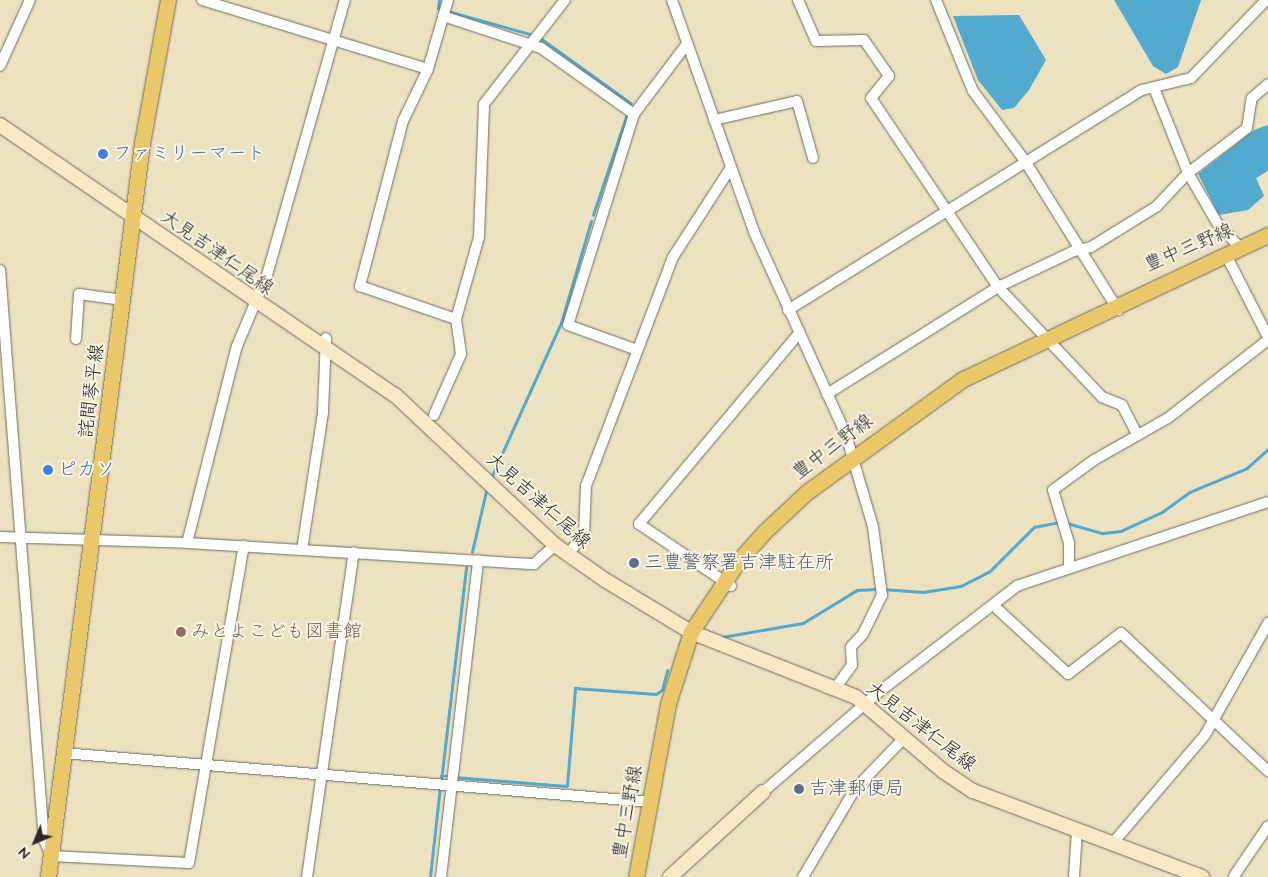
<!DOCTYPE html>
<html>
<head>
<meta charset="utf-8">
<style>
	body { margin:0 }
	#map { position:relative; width:1268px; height:877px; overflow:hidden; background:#ece2c0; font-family:"Architects Daughter","Klee One",sans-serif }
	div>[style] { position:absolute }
	.water>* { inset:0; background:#52aacf }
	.stream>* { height:2.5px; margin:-1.25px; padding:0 1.25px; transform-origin:1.25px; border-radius:1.25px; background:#52aacf }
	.roads { filter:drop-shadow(0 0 1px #6f6b5f) drop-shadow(0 0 1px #6f6b5f) }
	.street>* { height:10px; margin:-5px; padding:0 5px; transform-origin:5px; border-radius:5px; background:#fff }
	.secondary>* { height:14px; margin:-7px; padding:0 7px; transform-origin:7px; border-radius:7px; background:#f7e9c3 }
	.primary>* { height:15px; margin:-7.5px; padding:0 7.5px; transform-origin:7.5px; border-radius:7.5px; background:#eac769 }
	.dots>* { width:14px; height:14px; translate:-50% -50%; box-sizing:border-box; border:2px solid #fcf5e5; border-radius:50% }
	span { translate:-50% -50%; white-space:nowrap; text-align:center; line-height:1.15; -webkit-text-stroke:4px #fcf5e5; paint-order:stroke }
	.shop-label { font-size:19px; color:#366cbe }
	.left { translate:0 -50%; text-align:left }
	.street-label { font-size:19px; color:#2b2b2b }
	.service-label { font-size:19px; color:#4e5e75 }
	.education-label { font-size:19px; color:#785e54 }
	.north { position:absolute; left:10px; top:817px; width:50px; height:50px; -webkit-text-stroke:4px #fcf5e5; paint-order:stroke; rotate:225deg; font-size:14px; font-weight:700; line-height:20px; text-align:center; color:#2b2b2b }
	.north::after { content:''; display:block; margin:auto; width:18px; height:22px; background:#2b2b2b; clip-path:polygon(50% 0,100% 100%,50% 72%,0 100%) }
</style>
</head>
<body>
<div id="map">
	<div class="water">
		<div style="clip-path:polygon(1114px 0,1201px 0,1178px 67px,1166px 74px,1153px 66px)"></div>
		<div style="clip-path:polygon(1019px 15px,1046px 60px,1029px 90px,1014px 108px,1002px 110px,978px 80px,953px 16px)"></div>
		<div style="clip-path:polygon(1268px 125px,1268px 171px,1256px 178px,1264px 196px,1248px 210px,1219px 215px,1198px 174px,1254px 130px)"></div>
	</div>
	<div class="stream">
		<div style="left:438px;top:9px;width:9px;rotate:-84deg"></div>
		<div style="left:451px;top:12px;width:86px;rotate:15.5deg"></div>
		<div style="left:539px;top:37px;width:113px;rotate:35.7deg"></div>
		<div style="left:593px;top:215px;width:103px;rotate:-71.4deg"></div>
		<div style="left:491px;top:478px;width:170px;rotate:-65.7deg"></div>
		<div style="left:561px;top:323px;width:106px;rotate:-73.6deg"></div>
		<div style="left:1067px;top:523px;width:37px;rotate:16deg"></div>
		<div style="left:1103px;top:533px;width:18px;rotate:-6deg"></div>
		<div style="left:1121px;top:531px;width:45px;rotate:-24.9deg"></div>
		<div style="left:1162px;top:512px;width:34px;rotate:-36deg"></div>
		<div style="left:1190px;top:492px;width:62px;rotate:-22.8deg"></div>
		<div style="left:1247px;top:468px;width:28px;rotate:-42deg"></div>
		<div style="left:472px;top:552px;width:67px;rotate:-77deg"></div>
		<div style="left:883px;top:589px;width:40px;rotate:4.3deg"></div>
		<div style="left:923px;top:592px;width:38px;rotate:-9deg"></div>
		<div style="left:961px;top:586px;width:31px;rotate:-27deg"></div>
		<div style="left:989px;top:572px;width:64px;rotate:-45deg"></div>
		<div style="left:1034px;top:527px;width:25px;rotate:-11deg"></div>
		<div style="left:722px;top:637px;width:82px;rotate:-9.8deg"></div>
		<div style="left:803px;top:623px;width:63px;rotate:-31.4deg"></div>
		<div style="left:857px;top:590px;width:20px;rotate:-3deg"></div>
		<div style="left:441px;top:776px;width:9px"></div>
		<div style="left:455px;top:777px;width:112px;rotate:4.6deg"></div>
		<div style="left:567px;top:786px;width:98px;rotate:-85.3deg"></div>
		<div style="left:575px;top:688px;width:81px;rotate:4.2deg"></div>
		<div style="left:656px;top:694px;width:7px;rotate:-34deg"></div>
		<div style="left:662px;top:690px;width:20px;rotate:-75deg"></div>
		<div style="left:441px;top:781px;width:215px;rotate:-83.3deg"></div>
		<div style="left:430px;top:877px;width:91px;rotate:-83.7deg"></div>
	</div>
	<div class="roads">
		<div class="street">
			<div style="left:202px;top:0;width:236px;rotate:17deg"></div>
			<div style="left:448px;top:0;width:72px;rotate:106.2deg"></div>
			<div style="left:428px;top:69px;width:58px;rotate:115.7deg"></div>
			<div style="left:403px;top:121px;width:171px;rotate:104.6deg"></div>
			<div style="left:360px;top:286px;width:102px;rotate:19deg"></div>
			<div style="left:672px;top:0;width:246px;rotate:70.5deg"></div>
			<div style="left:754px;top:232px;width:223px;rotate:65.6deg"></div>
			<div style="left:846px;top:435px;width:96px;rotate:73.6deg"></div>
			<div style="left:873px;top:527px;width:69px;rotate:82.5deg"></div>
			<div style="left:882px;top:595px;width:43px;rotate:116deg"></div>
			<div style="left:863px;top:634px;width:18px;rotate:133deg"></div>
			<div style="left:851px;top:647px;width:18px;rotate:87deg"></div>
			<div style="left:852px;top:665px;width:29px;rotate:126deg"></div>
			<div style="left:798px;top:0;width:45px;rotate:66.3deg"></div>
			<div style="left:816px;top:41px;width:48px;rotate:-1.2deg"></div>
			<div style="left:864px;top:40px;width:44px;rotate:55.2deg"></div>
			<div style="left:889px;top:76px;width:28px;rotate:129deg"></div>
			<div style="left:871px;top:98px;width:228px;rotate:56.1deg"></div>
			<div style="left:998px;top:287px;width:151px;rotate:46.6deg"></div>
			<div style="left:1102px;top:397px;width:22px;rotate:22deg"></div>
			<div style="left:1122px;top:405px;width:34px;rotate:63deg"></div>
			<div style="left:936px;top:0;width:98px;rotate:67.9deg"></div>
			<div style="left:973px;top:91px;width:87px;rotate:53.4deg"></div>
			<div style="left:1025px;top:161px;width:176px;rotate:58deg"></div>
			<div style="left:443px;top:16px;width:103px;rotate:18.1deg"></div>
			<div style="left:541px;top:48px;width:114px;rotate:35.4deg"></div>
			<div style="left:0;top:66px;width:72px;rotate:-65.6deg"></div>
			<div style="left:1154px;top:88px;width:92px;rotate:68.2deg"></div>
			<div style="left:1188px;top:173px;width:61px;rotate:59.7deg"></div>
			<div style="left:1219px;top:226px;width:31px;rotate:45deg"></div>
			<div style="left:714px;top:120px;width:85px;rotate:-12.9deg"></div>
			<div style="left:797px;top:101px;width:59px;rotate:74.3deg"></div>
			<div style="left:1226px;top:255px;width:92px;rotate:62.9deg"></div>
			<div style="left:0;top:270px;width:572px;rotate:85.59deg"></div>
			<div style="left:44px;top:840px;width:17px;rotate:66deg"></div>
			<div style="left:51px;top:856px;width:138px;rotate:2.9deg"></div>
			<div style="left:189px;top:863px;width:322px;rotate:-80.2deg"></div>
			<div style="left:788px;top:310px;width:417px;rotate:-31.9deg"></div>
			<div style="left:1142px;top:90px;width:50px;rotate:-13.8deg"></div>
			<div style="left:1191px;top:78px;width:108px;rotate:-46.1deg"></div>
			<div style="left:76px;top:339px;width:45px;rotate:-86.2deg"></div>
			<div style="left:79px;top:294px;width:44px;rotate:7.8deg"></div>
			<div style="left:637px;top:350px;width:73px;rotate:-160.1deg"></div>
			<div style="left:568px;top:325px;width:221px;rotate:-72.6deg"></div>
			<div style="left:634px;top:114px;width:88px;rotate:-52.9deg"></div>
			<div style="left:827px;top:394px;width:202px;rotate:-32deg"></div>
			<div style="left:998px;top:287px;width:84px;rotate:-25.3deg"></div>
			<div style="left:1074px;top:251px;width:17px;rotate:-13deg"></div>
			<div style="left:1091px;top:247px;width:78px;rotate:-31.8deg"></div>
			<div style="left:1157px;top:206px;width:45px;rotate:-46.8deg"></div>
			<div style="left:1188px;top:173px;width:74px;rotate:-37.3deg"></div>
			<div style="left:1247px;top:128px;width:30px;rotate:-81deg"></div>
			<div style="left:1252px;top:98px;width:21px;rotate:-41deg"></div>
			<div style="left:434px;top:415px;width:67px;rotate:-66.1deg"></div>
			<div style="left:461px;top:354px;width:35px;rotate:-98deg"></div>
			<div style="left:456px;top:319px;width:85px;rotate:-74.3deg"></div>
			<div style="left:479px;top:237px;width:133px;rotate:-87.8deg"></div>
			<div style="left:484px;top:104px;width:132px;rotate:-52.1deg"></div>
			<div style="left:0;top:537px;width:187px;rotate:1.8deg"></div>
			<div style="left:187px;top:543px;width:348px;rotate:3.5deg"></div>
			<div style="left:534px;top:564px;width:28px;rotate:-42deg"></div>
			<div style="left:187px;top:543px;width:203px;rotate:-75.8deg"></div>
			<div style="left:237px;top:346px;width:77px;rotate:-67.1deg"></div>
			<div style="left:267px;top:275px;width:286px;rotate:-74.2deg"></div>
			<div style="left:302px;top:550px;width:140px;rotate:-81.3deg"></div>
			<div style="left:323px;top:412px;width:74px;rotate:-87.7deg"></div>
			<div style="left:567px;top:555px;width:26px;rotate:-50deg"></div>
			<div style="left:584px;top:535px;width:49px;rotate:-87.7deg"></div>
			<div style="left:586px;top:486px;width:245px;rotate:-69.2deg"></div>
			<div style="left:673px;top:257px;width:105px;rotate:-57.1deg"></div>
			<div style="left:1069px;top:567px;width:24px;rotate:-90deg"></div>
			<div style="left:1069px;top:543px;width:55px;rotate:-106.8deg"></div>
			<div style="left:1053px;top:490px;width:51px;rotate:-36.2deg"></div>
			<div style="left:1094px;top:460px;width:85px;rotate:-29.6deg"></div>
			<div style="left:1168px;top:418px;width:127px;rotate:-38deg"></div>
			<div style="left:731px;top:586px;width:111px;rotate:-146deg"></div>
			<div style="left:639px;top:524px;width:249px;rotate:-50deg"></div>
			<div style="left:993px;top:605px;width:102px;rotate:42.6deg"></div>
			<div style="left:1068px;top:674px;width:67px;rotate:-37.7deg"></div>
			<div style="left:1121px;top:633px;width:202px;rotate:43.2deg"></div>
			<div style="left:63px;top:753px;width:589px;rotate:4.77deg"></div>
			<div style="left:763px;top:792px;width:153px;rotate:-40.8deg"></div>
			<div style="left:879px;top:692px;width:174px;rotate:-37.5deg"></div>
			<div style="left:1017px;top:586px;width:265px;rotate:-18.5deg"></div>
			<div style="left:1112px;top:844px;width:143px;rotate:-49.5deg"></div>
			<div style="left:1205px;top:735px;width:129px;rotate:-60.6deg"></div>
			<div style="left:1234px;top:876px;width:60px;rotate:-55.8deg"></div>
			<div style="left:307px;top:877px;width:328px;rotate:-81.8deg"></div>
			<div style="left:441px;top:877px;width:319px;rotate:-83.3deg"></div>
			<div style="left:803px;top:877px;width:102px;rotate:-59.4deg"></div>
			<div style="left:855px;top:789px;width:72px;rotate:-46.1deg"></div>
			<div style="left:1074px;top:877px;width:47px;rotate:-86.3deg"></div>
		</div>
		<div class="secondary">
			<div style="left:0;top:125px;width:478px;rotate:34.4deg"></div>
			<div style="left:395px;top:395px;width:219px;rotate:43.2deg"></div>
			<div style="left:555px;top:545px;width:61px;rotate:35deg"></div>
			<div style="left:605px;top:580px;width:100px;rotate:31.2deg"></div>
			<div style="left:691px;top:632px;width:177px;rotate:21.5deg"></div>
			<div style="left:856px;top:697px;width:114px;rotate:40.4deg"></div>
			<div style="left:943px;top:771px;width:36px;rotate:34deg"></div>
			<div style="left:973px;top:791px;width:245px;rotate:20.6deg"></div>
			<div style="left:670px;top:877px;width:126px;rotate:-42.4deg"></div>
		</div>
		<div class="primary">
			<div style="left:48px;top:877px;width:740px;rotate:-82.7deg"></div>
			<div style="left:142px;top:143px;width:145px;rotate:-79.7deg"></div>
			<div style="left:636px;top:877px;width:176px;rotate:-79.5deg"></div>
			<div style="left:668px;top:704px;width:76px;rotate:-72.3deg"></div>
			<div style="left:691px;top:632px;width:87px;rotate:-56.3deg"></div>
			<div style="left:739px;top:560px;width:38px;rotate:-48deg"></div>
			<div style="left:764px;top:532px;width:59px;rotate:-42.9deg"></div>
			<div style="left:807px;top:492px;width:193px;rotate:-35.9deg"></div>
			<div style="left:963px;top:379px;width:337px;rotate:-25.3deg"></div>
		</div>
	</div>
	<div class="dots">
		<div style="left:103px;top:154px;background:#3f7fe0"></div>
		<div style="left:48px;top:470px;background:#3f7fe0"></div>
		<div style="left:634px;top:563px;background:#5c6f8a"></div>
		<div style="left:181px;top:632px;background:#8d6e63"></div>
		<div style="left:799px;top:789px;background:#5c6f8a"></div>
	</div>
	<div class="shop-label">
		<span class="left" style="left:113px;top:154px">ファミリーマート</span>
		<span class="left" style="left:58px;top:470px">ピカソ</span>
	</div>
	<div class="street-label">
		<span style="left:1189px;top:248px;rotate:-23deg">豊中三野線</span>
		<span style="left:217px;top:253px;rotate:35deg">大見吉津仁尾線</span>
		<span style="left:92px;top:391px;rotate:-83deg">詫間琴平線</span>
		<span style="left:833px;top:447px;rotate:-37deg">豊中三野線</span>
		<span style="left:538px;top:501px;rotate:42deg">大見吉津仁尾線</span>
		<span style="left:921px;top:727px;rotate:38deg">大見吉津仁尾線</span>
		<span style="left:628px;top:812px;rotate:-80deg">豊中三野線</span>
	</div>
	<div class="service-label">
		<span class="left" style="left:644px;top:563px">三豊警察署吉津駐在所</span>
		<span class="left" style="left:809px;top:789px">吉津郵便局</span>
	</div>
	<div class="education-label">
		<span class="left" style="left:191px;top:632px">みとよこども図書館</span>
	</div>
	<div class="north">N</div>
</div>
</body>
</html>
